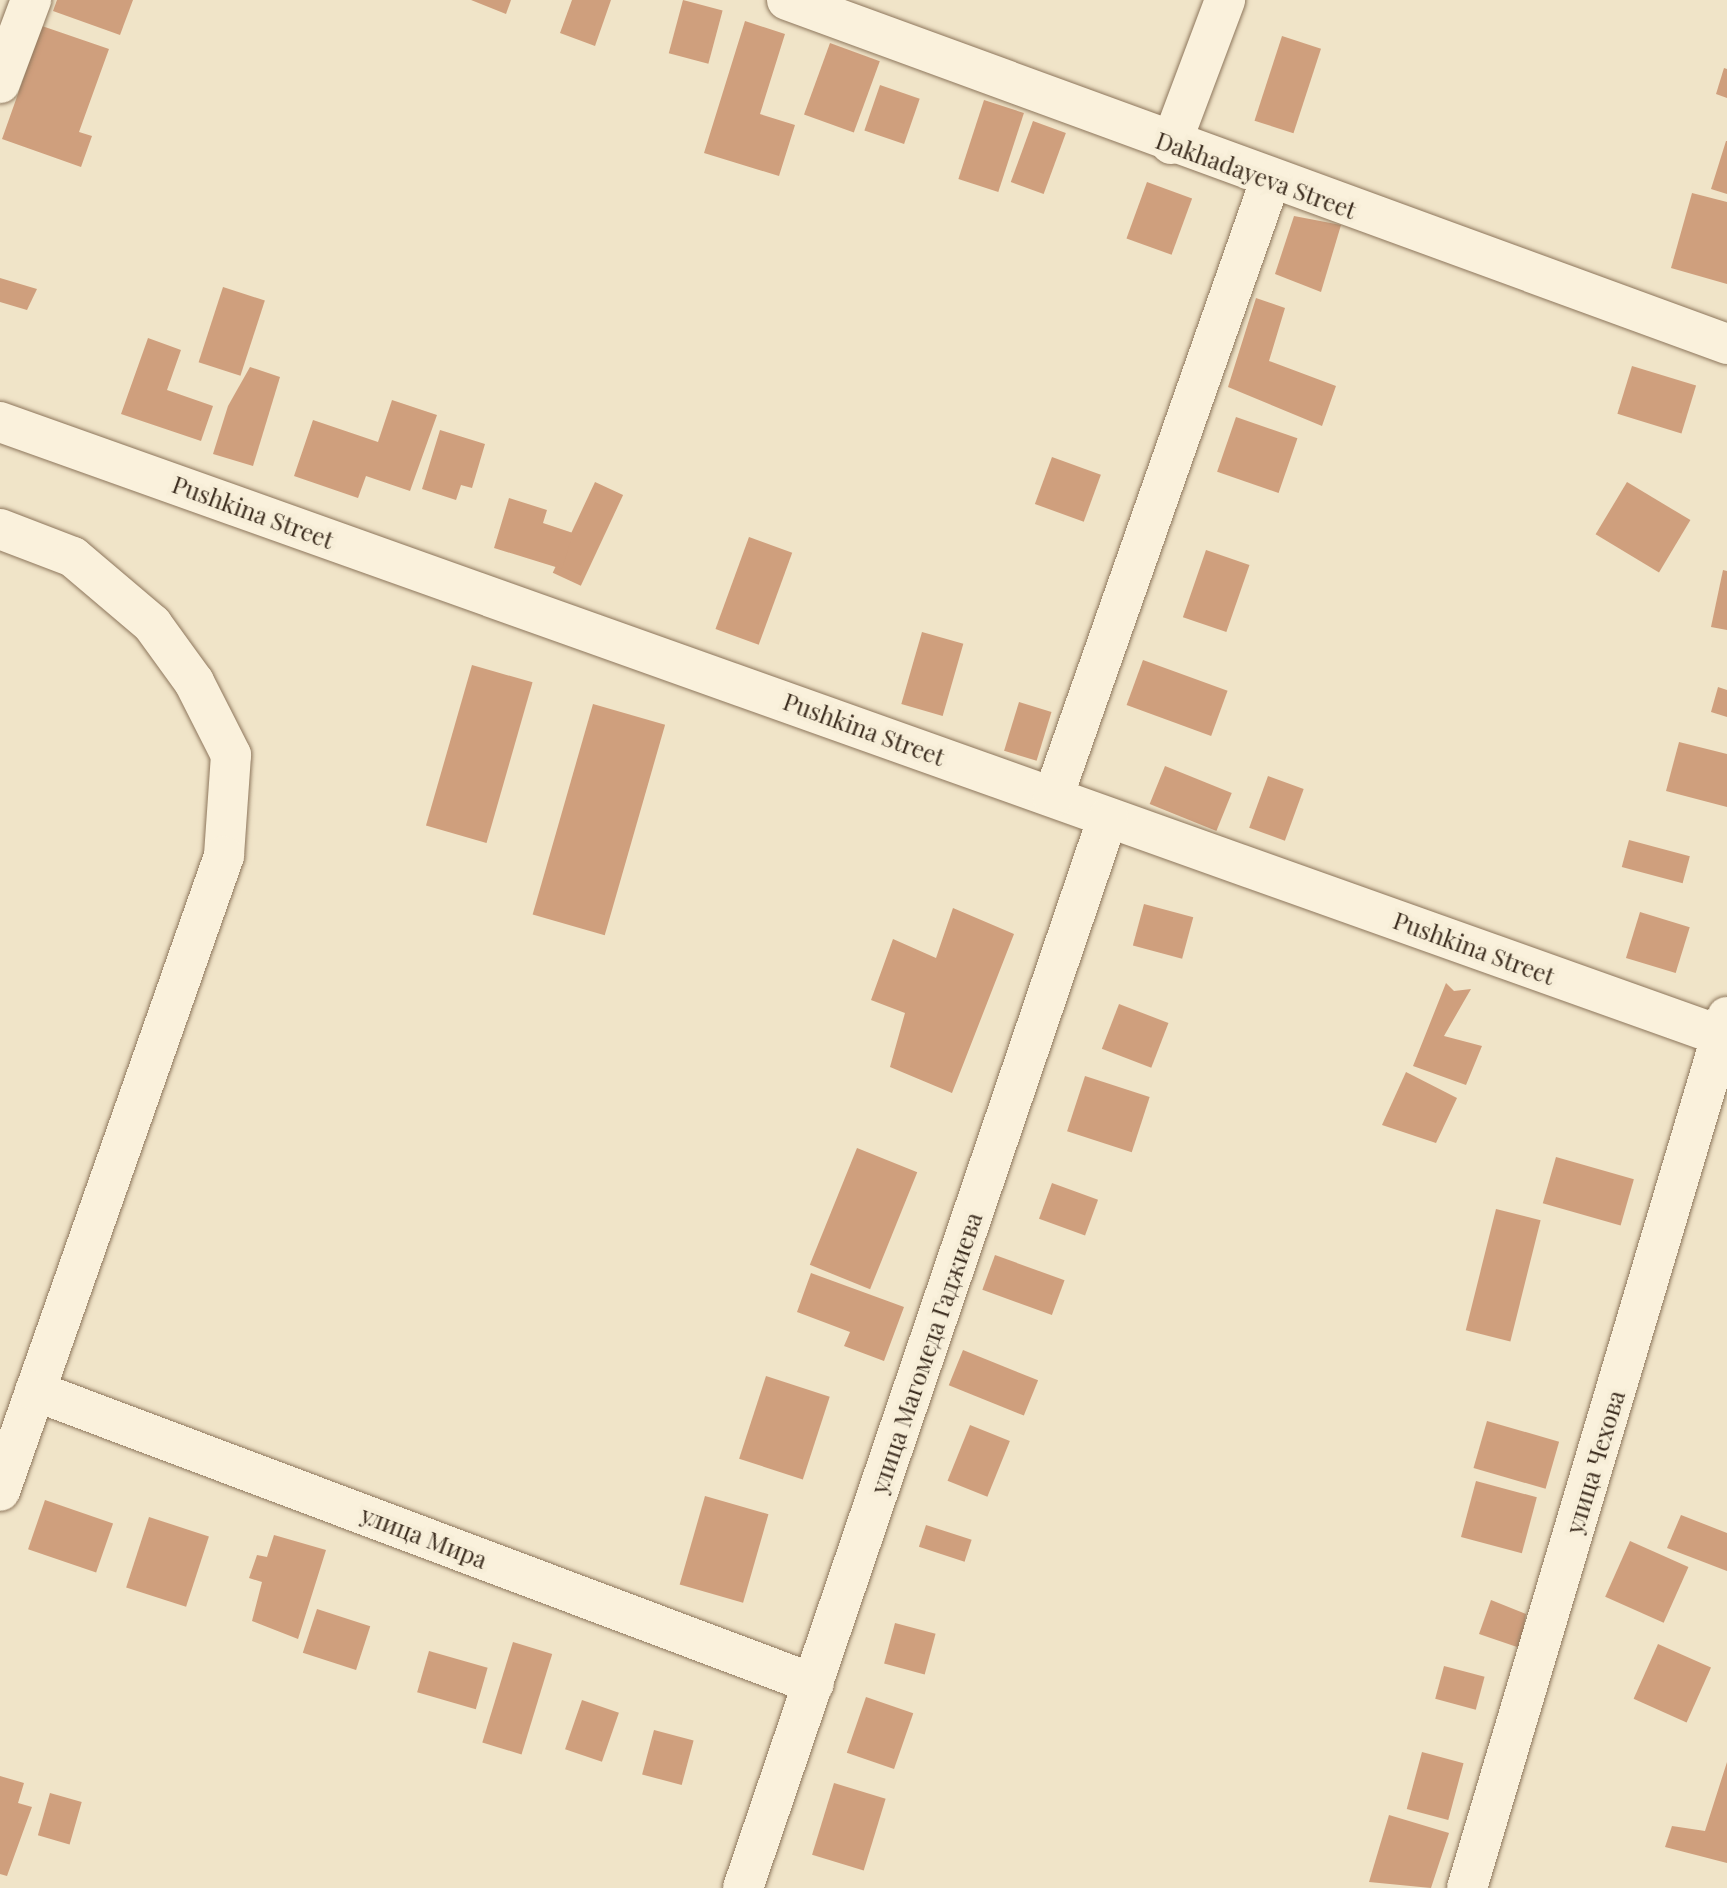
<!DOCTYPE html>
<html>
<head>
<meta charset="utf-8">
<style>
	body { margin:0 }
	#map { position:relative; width:1727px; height:1888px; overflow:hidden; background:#f0e4c8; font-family:"Playfair Display",serif }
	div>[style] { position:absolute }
	.building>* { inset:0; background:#cf9f7d; transform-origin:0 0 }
	.roads { filter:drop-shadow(0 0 2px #8d765c) drop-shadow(0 0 2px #8d765c) }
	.street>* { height:40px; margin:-20px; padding:0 20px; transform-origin:20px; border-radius:20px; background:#faf1dc }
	span { translate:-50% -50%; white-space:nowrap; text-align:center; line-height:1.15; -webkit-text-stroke:8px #f7eed8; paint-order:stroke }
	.street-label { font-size:24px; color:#3d2e20 }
</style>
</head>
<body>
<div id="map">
	<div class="building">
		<div style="clip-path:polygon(57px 0,133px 0,120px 35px,53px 11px)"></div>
		<div style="clip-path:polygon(471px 0,511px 0,506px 14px)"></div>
		<div style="clip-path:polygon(572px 0,611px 0,595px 46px,560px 33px)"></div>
		<div style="left:683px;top:0;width:41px;height:55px;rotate:15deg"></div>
		<div style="clip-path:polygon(745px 21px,785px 34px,760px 114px,795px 125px,779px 176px,704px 153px)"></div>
		<div style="clip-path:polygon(42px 26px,109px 49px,79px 132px,92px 136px,81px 167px,2px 139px)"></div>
		<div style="left:1282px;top:36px;width:41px;height:89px;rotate:18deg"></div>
		<div style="left:830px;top:43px;width:53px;height:76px;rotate:20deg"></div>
		<div style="clip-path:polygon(1724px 68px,1727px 69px,1727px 98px,1716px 94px)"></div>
		<div style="left:880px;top:85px;width:42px;height:48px;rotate:19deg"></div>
		<div style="left:984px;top:100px;width:42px;height:83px;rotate:18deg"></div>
		<div style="left:1033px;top:121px;width:35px;height:65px;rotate:20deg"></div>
		<div style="clip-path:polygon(1726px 141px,1727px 141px,1727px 194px,1711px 189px)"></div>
		<div style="left:1147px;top:182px;width:48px;height:60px;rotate:20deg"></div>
		<div style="clip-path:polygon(1692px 193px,1727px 202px,1727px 284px,1671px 268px)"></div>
		<div style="clip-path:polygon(1294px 216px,1341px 225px,1321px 292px,1275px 274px)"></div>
		<div style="clip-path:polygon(0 278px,37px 289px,27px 310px,0 302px)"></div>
		<div style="left:223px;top:287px;width:44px;height:79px;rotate:18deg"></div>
		<div style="clip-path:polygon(1256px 298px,1285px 308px,1269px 361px,1336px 386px,1322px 426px,1228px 387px)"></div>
		<div style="clip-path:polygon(148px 338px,181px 350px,167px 390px,213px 406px,201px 441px,121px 414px)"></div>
		<div style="left:1632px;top:366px;width:67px;height:50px;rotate:17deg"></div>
		<div style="clip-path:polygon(250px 367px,280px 377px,253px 466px,213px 454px,228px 406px)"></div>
		<div style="clip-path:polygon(392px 400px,437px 415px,410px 491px,366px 476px,358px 498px,294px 476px,313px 420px,378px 442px)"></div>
		<div style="left:1236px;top:417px;width:65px;height:58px;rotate:19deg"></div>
		<div style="clip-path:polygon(440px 430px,485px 444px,472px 488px,461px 485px,456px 500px,422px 489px)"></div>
		<div style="left:1052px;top:457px;width:52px;height:50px;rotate:20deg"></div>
		<div style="left:595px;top:482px;width:31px;height:100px;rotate:25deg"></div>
		<div style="left:1627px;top:482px;width:74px;height:61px;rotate:31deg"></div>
		<div style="clip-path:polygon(509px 498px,547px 510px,543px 523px,573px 533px,562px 569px,494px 548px)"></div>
		<div style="left:749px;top:537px;width:46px;height:98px;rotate:20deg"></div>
		<div style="left:1206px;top:550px;width:46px;height:71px;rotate:19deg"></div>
		<div style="clip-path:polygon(1723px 570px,1727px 571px,1727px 630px,1711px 627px)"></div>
		<div style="left:922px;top:632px;width:43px;height:75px;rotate:16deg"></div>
		<div style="left:1143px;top:660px;width:90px;height:48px;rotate:20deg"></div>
		<div style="left:472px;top:665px;width:63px;height:167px;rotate:16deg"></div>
		<div style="clip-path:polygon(1718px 687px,1727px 690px,1727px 717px,1711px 712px)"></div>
		<div style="left:1019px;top:702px;width:34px;height:51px;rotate:17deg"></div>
		<div style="left:593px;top:704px;width:75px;height:219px;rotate:16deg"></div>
		<div style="clip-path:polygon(1679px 742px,1727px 754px,1727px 807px,1666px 791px)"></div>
		<div style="left:1165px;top:766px;width:72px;height:41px;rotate:22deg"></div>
		<div style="left:1268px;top:776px;width:38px;height:55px;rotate:20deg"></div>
		<div style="left:1629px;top:840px;width:63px;height:28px;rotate:15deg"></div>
		<div style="left:1144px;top:904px;width:51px;height:43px;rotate:15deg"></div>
		<div style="clip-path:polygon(953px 908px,1014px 934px,952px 1093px,890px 1067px,905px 1013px,871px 1000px,893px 939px,936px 958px)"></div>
		<div style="left:1640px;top:912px;width:52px;height:48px;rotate:17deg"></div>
		<div style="clip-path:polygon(1446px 983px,1454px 991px,1471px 989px,1444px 1036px,1482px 1046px,1466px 1085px,1413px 1066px)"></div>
		<div style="left:1119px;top:1004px;width:53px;height:48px;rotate:21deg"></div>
		<div style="clip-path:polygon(1406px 1072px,1457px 1098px,1436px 1143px,1382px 1125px)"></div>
		<div style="left:1085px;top:1076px;width:68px;height:58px;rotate:18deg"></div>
		<div style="left:857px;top:1148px;width:65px;height:126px;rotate:22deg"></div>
		<div style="left:1556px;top:1157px;width:81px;height:48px;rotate:16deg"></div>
		<div style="left:1052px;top:1183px;width:49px;height:38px;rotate:20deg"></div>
		<div style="left:1496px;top:1209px;width:46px;height:125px;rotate:14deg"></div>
		<div style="left:995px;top:1255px;width:74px;height:37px;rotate:20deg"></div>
		<div style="clip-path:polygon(811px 1273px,904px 1307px,884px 1361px,844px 1346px,850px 1332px,797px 1312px)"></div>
		<div style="left:963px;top:1350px;width:81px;height:38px;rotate:22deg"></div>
		<div style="left:766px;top:1376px;width:67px;height:87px;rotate:18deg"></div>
		<div style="left:1487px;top:1421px;width:75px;height:49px;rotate:16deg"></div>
		<div style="left:970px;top:1425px;width:43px;height:60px;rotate:22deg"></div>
		<div style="left:1476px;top:1481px;width:63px;height:58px;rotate:15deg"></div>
		<div style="left:705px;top:1496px;width:66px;height:92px;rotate:16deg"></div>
		<div style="left:45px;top:1500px;width:72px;height:52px;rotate:19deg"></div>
		<div style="clip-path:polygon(1681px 1515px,1727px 1533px,1727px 1571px,1667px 1548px)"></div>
		<div style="left:149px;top:1517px;width:63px;height:74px;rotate:18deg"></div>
		<div style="left:926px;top:1525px;width:48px;height:23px;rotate:18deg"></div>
		<div style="clip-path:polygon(274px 1535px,326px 1550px,298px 1639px,252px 1621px,262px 1582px,249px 1578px,257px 1555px,267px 1557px)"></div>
		<div style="left:1630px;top:1541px;width:64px;height:61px;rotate:24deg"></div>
		<div style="clip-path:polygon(1491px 1600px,1526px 1614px,1520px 1648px,1479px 1634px)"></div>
		<div style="left:317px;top:1609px;width:56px;height:46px;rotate:18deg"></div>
		<div style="left:895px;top:1623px;width:42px;height:42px;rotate:15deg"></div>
		<div style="left:513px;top:1642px;width:41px;height:105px;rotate:17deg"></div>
		<div style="left:1658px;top:1644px;width:58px;height:60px;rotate:24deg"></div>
		<div style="left:429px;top:1651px;width:61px;height:43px;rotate:16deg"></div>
		<div style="left:1444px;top:1666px;width:42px;height:34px;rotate:15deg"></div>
		<div style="left:866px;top:1697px;width:50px;height:59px;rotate:19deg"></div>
		<div style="left:582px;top:1700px;width:39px;height:52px;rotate:19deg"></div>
		<div style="left:654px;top:1730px;width:41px;height:46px;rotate:15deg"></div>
		<div style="left:1422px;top:1752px;width:43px;height:59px;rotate:15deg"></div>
		<div style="clip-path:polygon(1727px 1762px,1727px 1863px,1665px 1847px,1672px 1826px,1705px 1831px)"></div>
		<div style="clip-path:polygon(0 1776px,24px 1783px,18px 1803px,32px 1807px,7px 1876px,0 1874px)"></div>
		<div style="left:834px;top:1783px;width:54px;height:75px;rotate:17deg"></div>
		<div style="left:50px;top:1793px;width:33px;height:44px;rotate:16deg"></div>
		<div style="clip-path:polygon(1389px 1815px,1449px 1833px,1431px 1888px,1369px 1882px)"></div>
	</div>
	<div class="roads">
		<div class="street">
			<div style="left:787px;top:0;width:1001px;rotate:20.1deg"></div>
			<div style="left:0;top:83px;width:89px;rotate:-69.5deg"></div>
			<div style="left:1171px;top:144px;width:154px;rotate:-69.4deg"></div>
			<div style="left:0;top:422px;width:1834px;rotate:19.63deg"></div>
			<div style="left:0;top:529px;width:78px;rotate:21deg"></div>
			<div style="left:73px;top:557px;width:104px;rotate:40.3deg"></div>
			<div style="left:152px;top:624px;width:72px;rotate:54.1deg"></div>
			<div style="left:194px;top:682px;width:82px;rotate:63.1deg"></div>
			<div style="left:231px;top:755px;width:101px;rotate:94deg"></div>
			<div style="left:224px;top:856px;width:673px;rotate:109.43deg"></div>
			<div style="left:1053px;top:797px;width:653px;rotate:-70.59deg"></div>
			<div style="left:35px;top:1391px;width:832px;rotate:20.61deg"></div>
			<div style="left:743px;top:1888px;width:1131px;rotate:-71.18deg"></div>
			<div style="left:1467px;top:1888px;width:909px;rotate:-73.38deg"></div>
		</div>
	</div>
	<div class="street-label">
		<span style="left:1256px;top:175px;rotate:20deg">Dakhadayeva Street</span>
		<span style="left:253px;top:512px;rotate:20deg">Pushkina Street</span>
		<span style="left:864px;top:729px;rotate:20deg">Pushkina Street</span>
		<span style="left:1474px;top:948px;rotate:20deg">Pushkina Street</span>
		<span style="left:926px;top:1353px;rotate:-71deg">улица Магомеда Гаджиева</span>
		<span style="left:1595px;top:1462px;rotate:-73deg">улица Чехова</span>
		<span style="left:424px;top:1537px;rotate:21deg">улица Мира</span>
	</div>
</div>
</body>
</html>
